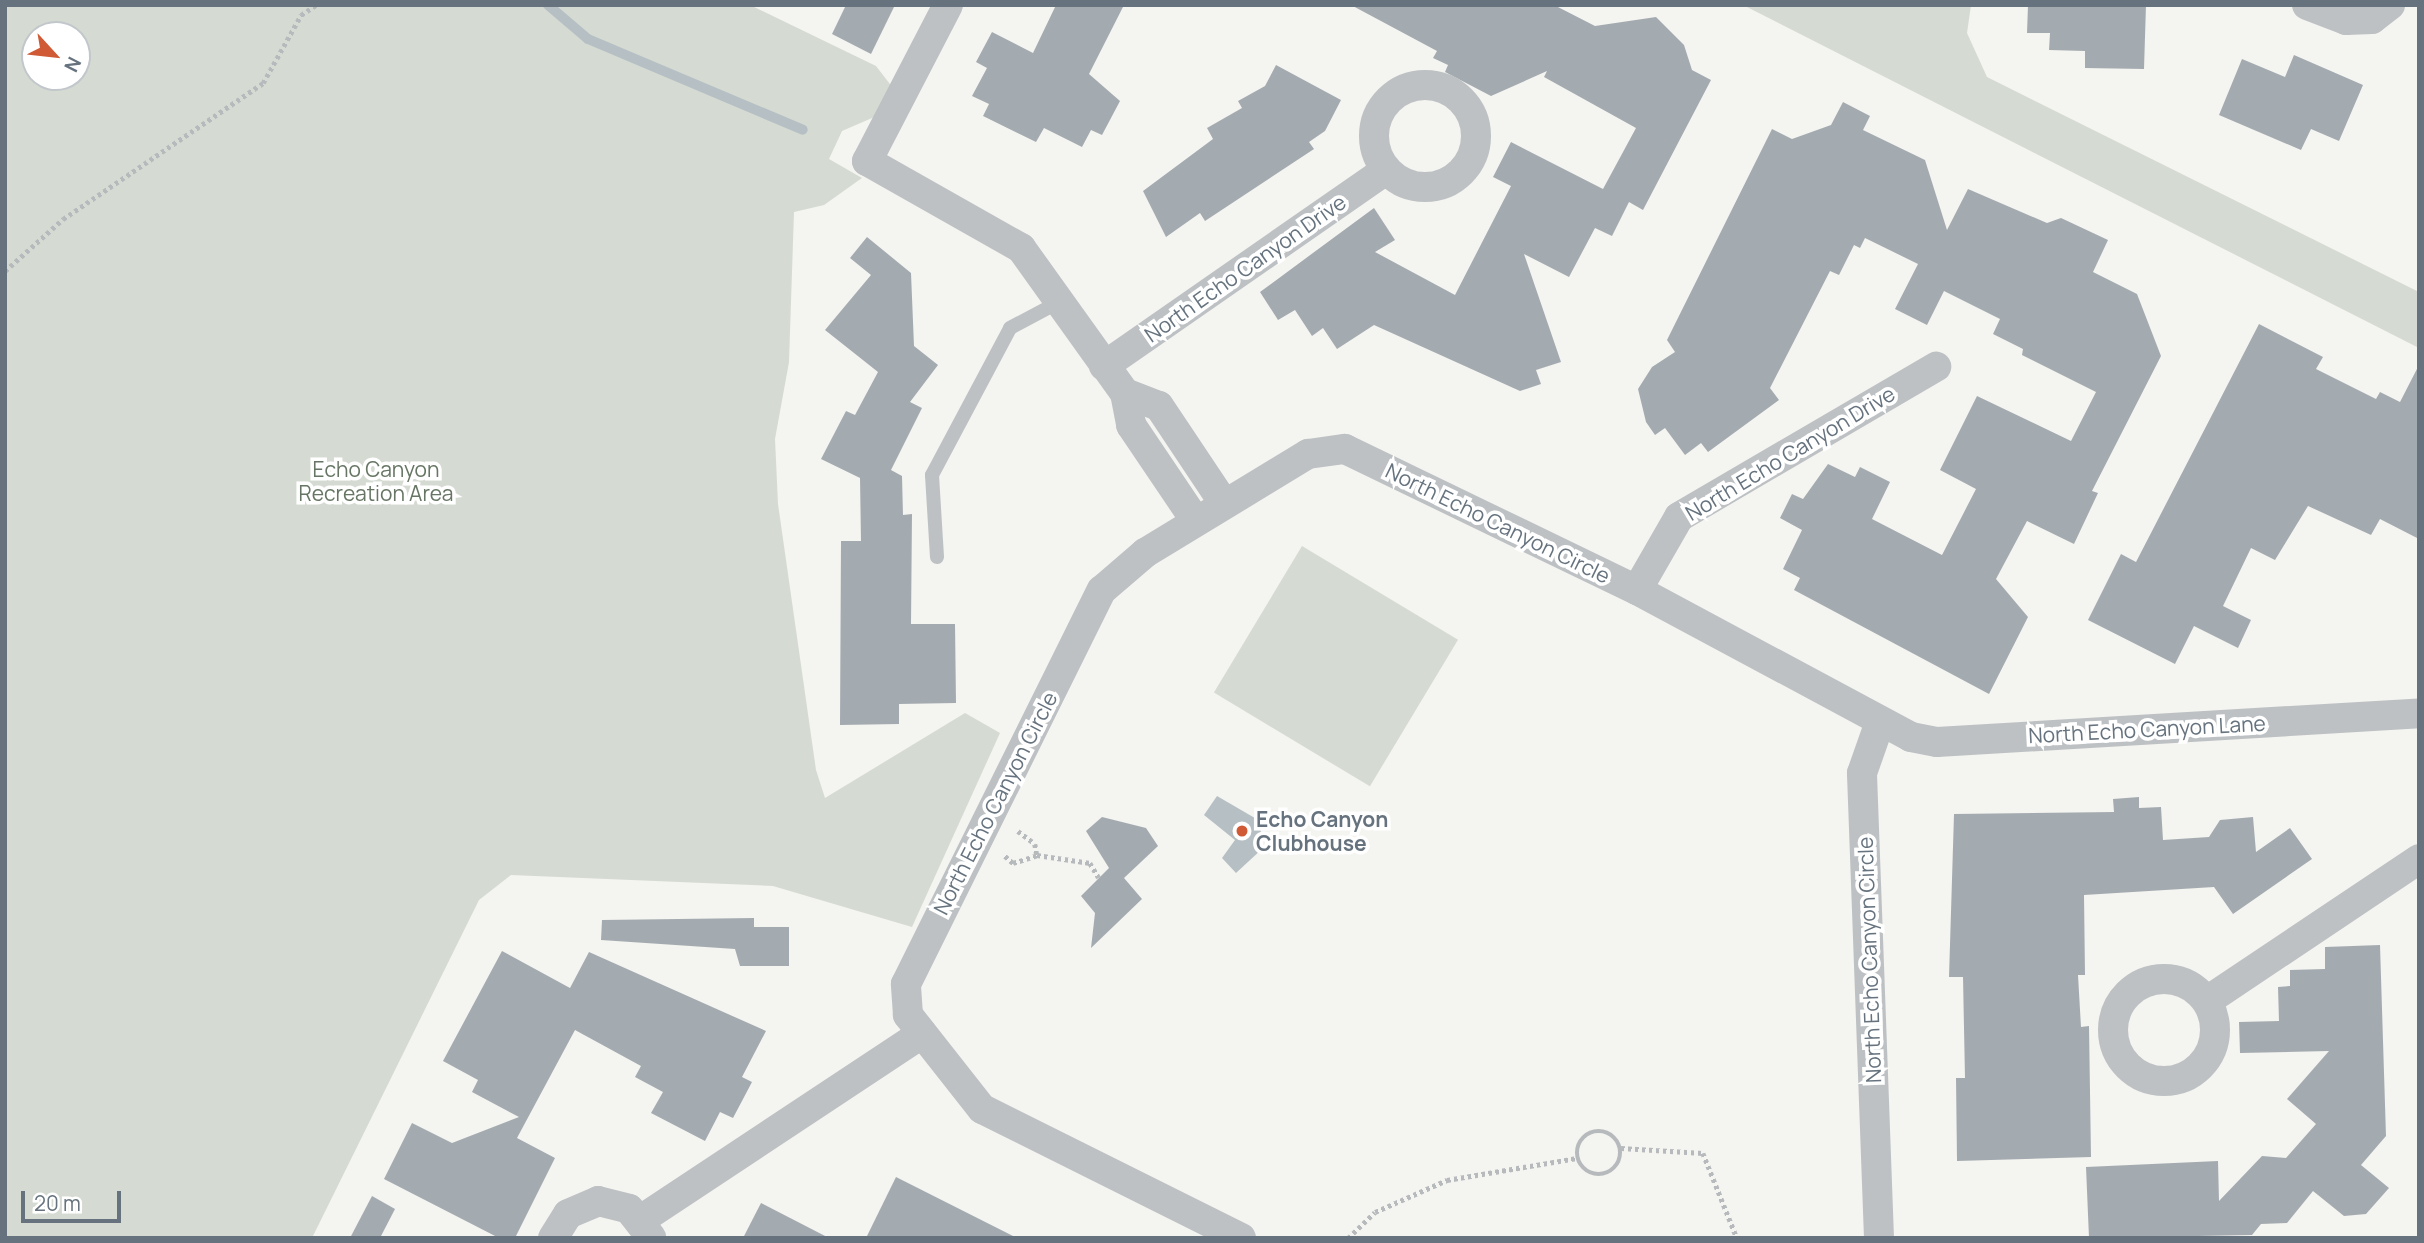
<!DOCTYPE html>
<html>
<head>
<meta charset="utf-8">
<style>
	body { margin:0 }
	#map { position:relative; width:2424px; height:1243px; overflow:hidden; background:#f4f4f0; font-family:Manrope,sans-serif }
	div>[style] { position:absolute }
	.green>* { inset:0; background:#d5dad2; transform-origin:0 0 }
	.water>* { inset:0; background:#b6c0c4 }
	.stream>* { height:10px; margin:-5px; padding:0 5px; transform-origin:5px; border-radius:5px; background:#b6c0c4 }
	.building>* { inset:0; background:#a4abb0 }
	.path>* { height:4.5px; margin-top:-2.25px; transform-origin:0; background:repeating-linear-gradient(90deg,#b7babc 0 3.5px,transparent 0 7px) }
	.path>.ring { margin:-2.25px; padding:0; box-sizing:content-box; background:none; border:4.5px solid #b7babc; border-radius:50% }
	.service>* { height:14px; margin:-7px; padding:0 7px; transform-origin:7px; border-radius:7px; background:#bdc1c4 }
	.minor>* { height:30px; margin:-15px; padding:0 15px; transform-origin:15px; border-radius:15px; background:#bdc1c4 }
	.minor>.ring { margin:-15px; padding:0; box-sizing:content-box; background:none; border:30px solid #bdc1c4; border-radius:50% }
	.dots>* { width:19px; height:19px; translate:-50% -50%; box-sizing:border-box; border:4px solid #fff; border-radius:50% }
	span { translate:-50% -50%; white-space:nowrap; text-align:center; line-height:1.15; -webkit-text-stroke:7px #fff; paint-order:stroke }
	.street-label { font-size:21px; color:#66737e }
	.park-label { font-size:21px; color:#677664 }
	.poi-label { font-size:21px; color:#66737e; font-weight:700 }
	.left { translate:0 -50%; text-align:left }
	.frame { position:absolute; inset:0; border:7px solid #66737e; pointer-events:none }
	.north { position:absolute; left:21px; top:21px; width:70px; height:70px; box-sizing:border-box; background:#fff; border:2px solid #c2c7cb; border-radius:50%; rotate:117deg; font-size:19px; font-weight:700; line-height:28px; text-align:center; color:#66737e }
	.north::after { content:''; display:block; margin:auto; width:24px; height:32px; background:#d05a35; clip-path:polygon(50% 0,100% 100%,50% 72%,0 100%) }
	.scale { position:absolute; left:21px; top:1191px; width:100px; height:32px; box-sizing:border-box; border:4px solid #66737e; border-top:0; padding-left:9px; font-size:21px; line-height:24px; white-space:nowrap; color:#66737e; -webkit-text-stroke:5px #fff; paint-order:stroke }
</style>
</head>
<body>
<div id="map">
	<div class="green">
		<div style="clip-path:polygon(evenodd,5px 5px,750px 5px,876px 66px,893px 88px,879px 115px,842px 131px,829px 159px,862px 178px,824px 205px,794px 212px,789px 362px,775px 439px,778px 504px,816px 770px,825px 798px,965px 713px,1000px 733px,912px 927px,773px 886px,511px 875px,479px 900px,312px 1238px,5px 1238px,5px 5px,35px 35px,77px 35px,77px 77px,35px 77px,35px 35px)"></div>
		<div style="clip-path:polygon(1743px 5px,1971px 5px,1967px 33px,1987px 77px,2419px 292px,2419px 348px)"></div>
		<div style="left:1302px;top:546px;width:182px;height:171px;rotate:31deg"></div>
	</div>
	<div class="water">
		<div style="clip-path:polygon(1217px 796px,1260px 821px,1262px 849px,1236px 873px,1222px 858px,1235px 840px,1204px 815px)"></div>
	</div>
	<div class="stream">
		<div style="left:548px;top:5px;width:52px;rotate:40.4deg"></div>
		<div style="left:588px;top:39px;width:233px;rotate:22.9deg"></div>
	</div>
	<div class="building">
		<div style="clip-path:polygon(846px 5px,895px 5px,871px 54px,832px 34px)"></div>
		<div style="clip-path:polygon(1056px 5px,1124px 5px,1089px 74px,1120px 101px,1102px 135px,1091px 130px,1082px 147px,1044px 128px,1036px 142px,983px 116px,989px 104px,972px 96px,987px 68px,976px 62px,992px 32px,1033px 53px)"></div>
		<div style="clip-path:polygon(1351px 5px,1554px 5px,1595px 26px,1656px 17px,1684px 45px,1692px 70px,1711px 80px,1643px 210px,1629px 202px,1612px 236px,1595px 228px,1569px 277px,1524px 254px,1561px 362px,1536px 370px,1541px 384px,1520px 391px,1374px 325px,1337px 349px,1323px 328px,1312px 336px,1295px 310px,1278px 320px,1260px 292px,1374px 208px,1395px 240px,1375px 252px,1455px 295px,1511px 186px,1493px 177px,1511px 142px,1603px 189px,1636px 128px,1544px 77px,1547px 71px,1491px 96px,1445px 72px,1448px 65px,1433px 58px,1437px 51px)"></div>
		<div style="clip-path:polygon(2028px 5px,2146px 5px,2144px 69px,2085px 68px,2085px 51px,2049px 50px,2050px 33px,2027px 33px)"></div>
		<div style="clip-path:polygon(2294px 55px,2363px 85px,2339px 141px,2311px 129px,2301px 150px,2219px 115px,2242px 59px,2285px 77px)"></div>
		<div style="clip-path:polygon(1276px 65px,1341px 100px,1325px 131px,1309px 142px,1314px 149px,1205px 221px,1200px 213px,1166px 237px,1143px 191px,1213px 139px,1207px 128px,1242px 108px,1238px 101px,1265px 86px)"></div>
		<div style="clip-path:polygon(1843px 102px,1870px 116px,1863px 130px,1925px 160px,1947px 230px,1968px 189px,2047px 223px,2061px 218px,2108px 240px,2093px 272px,2137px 294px,2161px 356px,2092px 491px,2098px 493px,2074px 544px,2027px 521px,1996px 579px,2028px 617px,1989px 694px,1794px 590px,1800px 578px,1783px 569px,1802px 530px,1780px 518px,1792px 494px,1803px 499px,1828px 464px,1855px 477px,1860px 467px,1890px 482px,1872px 519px,1942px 555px,1976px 489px,1940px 470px,1977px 396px,2071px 441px,2096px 392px,2022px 355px,2023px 349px,1993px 334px,2000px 319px,1944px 291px,1927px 325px,1895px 309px,1918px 264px,1865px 238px,1860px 248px,1854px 245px,1839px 275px,1830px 271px,1770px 388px,1779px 400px,1708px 452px,1701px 443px,1685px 455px,1665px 428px,1655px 435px,1646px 422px,1638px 389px,1652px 367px,1675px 352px,1667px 340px,1772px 129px,1792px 139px,1831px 125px)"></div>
		<div style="clip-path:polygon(867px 237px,911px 273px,914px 346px,938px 365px,910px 402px,922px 408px,891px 470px,902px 476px,903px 515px,912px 514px,911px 624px,955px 624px,956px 703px,899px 704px,899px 724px,840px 725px,841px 541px,861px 541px,860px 478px,821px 459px,846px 411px,855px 415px,878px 372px,825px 330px,871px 275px,850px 258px)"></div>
		<div style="clip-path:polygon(2259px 324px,2323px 357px,2316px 369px,2376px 399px,2380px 392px,2400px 402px,2419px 365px,2419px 539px,2380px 519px,2371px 535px,2308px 506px,2275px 560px,2251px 548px,2223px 606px,2251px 620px,2238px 648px,2194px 626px,2175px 664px,2088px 620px,2121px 554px,2136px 562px)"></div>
		<div style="clip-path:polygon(2139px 797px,2139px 808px,2161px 807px,2163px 840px,2209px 837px,2220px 820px,2253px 817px,2256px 852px,2290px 828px,2312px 859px,2233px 914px,2214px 887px,2084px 895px,2085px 975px,2078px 975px,2081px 1027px,2089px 1026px,2091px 1157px,1957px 1161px,1956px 1078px,1965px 1078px,1963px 977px,1949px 977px,1954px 814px,2114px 812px,2113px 799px)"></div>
		<div style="clip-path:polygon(1102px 817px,1146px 828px,1158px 846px,1124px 878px,1142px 899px,1091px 948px,1095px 913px,1081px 896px,1109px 868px,1086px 831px)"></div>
		<div style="clip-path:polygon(754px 918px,754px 927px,789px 927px,789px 966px,740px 966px,735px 949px,601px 940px,602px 920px)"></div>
		<div style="clip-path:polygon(2380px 945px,2386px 1136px,2361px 1165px,2389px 1188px,2366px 1214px,2344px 1216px,2313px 1191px,2287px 1223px,2261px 1224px,2252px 1235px,2089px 1238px,2086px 1167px,2218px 1161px,2219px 1201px,2262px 1156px,2286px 1158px,2316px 1124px,2287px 1099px,2329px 1051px,2240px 1053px,2239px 1022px,2279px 1021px,2278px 987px,2290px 986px,2290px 970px,2325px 969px,2325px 947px)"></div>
		<div style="clip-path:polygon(502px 951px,570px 988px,589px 952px,766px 1031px,742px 1077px,752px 1082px,733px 1118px,720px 1112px,705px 1141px,651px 1113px,663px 1092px,635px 1077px,641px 1066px,575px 1030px,517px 1138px,555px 1158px,515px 1238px,499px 1238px,384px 1179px,412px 1123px,452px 1143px,519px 1117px,472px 1092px,478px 1080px,443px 1061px)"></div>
		<div style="clip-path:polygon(896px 1177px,1017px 1238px,866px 1238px)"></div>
		<div style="clip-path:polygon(372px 1196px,395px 1209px,380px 1238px,350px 1238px)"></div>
		<div style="clip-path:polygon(761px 1203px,829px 1238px,743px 1238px)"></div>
	</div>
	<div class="path">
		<div style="left:5px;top:271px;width:78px;rotate:-41.9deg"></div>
		<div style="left:63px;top:219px;width:242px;rotate:-34.2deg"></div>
		<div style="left:263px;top:83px;width:78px;rotate:-60.8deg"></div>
		<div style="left:301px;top:15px;width:18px;rotate:-34deg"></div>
		<div style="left:1018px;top:831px;width:21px;rotate:37deg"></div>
		<div style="left:1035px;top:844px;width:11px;rotate:80deg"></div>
		<div style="left:1005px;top:856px;width:11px;rotate:41deg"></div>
		<div style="left:1013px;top:863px;width:25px;rotate:-18deg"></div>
		<div style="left:1037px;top:855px;width:54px;rotate:8.6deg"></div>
		<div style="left:1090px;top:863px;width:17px;rotate:59deg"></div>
		<div class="ring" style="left:1577px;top:1131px;width:39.5px;height:39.5px"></div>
		<div style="left:1621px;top:1148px;width:82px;rotate:3.5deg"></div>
		<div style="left:1703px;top:1153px;width:92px;rotate:68.2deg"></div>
		<div style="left:1348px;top:1238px;width:37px;rotate:-44deg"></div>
		<div style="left:1375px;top:1212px;width:79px;rotate:-24deg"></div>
		<div style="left:1447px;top:1180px;width:132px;rotate:-9.6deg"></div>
	</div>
	<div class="service">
		<div style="left:937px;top:557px;width:82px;rotate:-93.5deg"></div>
		<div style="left:932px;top:475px;width:166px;rotate:-62deg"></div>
		<div style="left:1010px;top:328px;width:53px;rotate:-28deg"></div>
	</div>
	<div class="minor">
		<div style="left:948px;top:5px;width:176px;rotate:117.4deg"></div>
		<div style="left:867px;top:161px;width:177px;rotate:29.5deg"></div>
		<div style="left:1021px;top:248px;width:178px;rotate:54.4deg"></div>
		<div style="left:1125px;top:393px;width:33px;rotate:79deg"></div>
		<div style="left:1131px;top:425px;width:115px;rotate:56deg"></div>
		<div style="left:2307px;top:5px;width:42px;rotate:21deg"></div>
		<div style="left:2346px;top:20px;width:26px;rotate:-2deg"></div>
		<div style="left:2372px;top:19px;width:23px;rotate:-38deg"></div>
		<div class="ring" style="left:1374px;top:85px;width:72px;height:72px"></div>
		<div style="left:1104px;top:366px;width:343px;rotate:-34.8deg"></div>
		<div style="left:1125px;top:393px;width:36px;rotate:21deg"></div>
		<div style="left:1159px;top:406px;width:115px;rotate:56.3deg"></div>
		<div style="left:1637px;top:590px;width:84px;rotate:-60.1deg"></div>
		<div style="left:1679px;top:517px;width:298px;rotate:-30.3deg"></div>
		<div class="ring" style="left:2113px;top:979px;width:72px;height:72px"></div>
		<div style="left:2207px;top:1001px;width:255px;rotate:-33.8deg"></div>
		<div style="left:642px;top:1219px;width:336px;rotate:-33.5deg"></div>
		<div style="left:553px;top:1238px;width:28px;rotate:-58deg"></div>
		<div style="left:568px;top:1214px;width:33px;rotate:-23deg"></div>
		<div style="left:598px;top:1201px;width:32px;rotate:14deg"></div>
		<div style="left:629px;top:1209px;width:36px;rotate:52deg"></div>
		<div style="left:1241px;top:1238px;width:289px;rotate:-153.5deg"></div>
		<div style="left:982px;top:1109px;width:120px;rotate:-128.2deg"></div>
		<div style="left:908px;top:1015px;width:31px;rotate:-94deg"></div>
		<div style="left:906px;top:984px;width:440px;rotate:-63.6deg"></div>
		<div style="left:1102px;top:590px;width:57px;rotate:-40.7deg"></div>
		<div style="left:1145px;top:553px;width:191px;rotate:-31.3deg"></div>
		<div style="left:1308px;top:454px;width:37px;rotate:-8deg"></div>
		<div style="left:1345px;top:449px;width:324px;rotate:25.8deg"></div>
		<div style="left:1637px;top:590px;width:311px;rotate:28.2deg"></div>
		<div style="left:1911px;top:737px;width:26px;rotate:11deg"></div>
		<div style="left:1937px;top:742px;width:483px;rotate:-3.4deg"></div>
		<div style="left:1879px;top:1238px;width:465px;rotate:-92.1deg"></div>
		<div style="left:1862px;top:773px;width:54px;rotate:-70.6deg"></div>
	</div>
	<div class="dots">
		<div style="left:1242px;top:831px;background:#d05a35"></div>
	</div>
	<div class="street-label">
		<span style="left:1245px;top:268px;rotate:-35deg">North Echo Canyon Drive</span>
		<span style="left:1790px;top:453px;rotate:-31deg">North Echo Canyon Drive</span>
		<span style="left:1498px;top:523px;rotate:26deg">North Echo Canyon Circle</span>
		<span style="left:2147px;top:729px;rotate:-3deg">North Echo Canyon Lane</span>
		<span style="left:995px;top:803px;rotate:-63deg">North Echo Canyon Circle</span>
		<span style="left:1869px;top:960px;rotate:-92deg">North Echo Canyon Circle</span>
	</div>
	<div class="park-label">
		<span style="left:376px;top:481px">Echo Canyon<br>Recreation Area</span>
	</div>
	<div class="poi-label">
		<span class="left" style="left:1256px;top:831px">Echo Canyon<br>Clubhouse</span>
	</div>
	<div class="frame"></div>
	<div class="north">N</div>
	<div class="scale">20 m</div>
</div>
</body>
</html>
